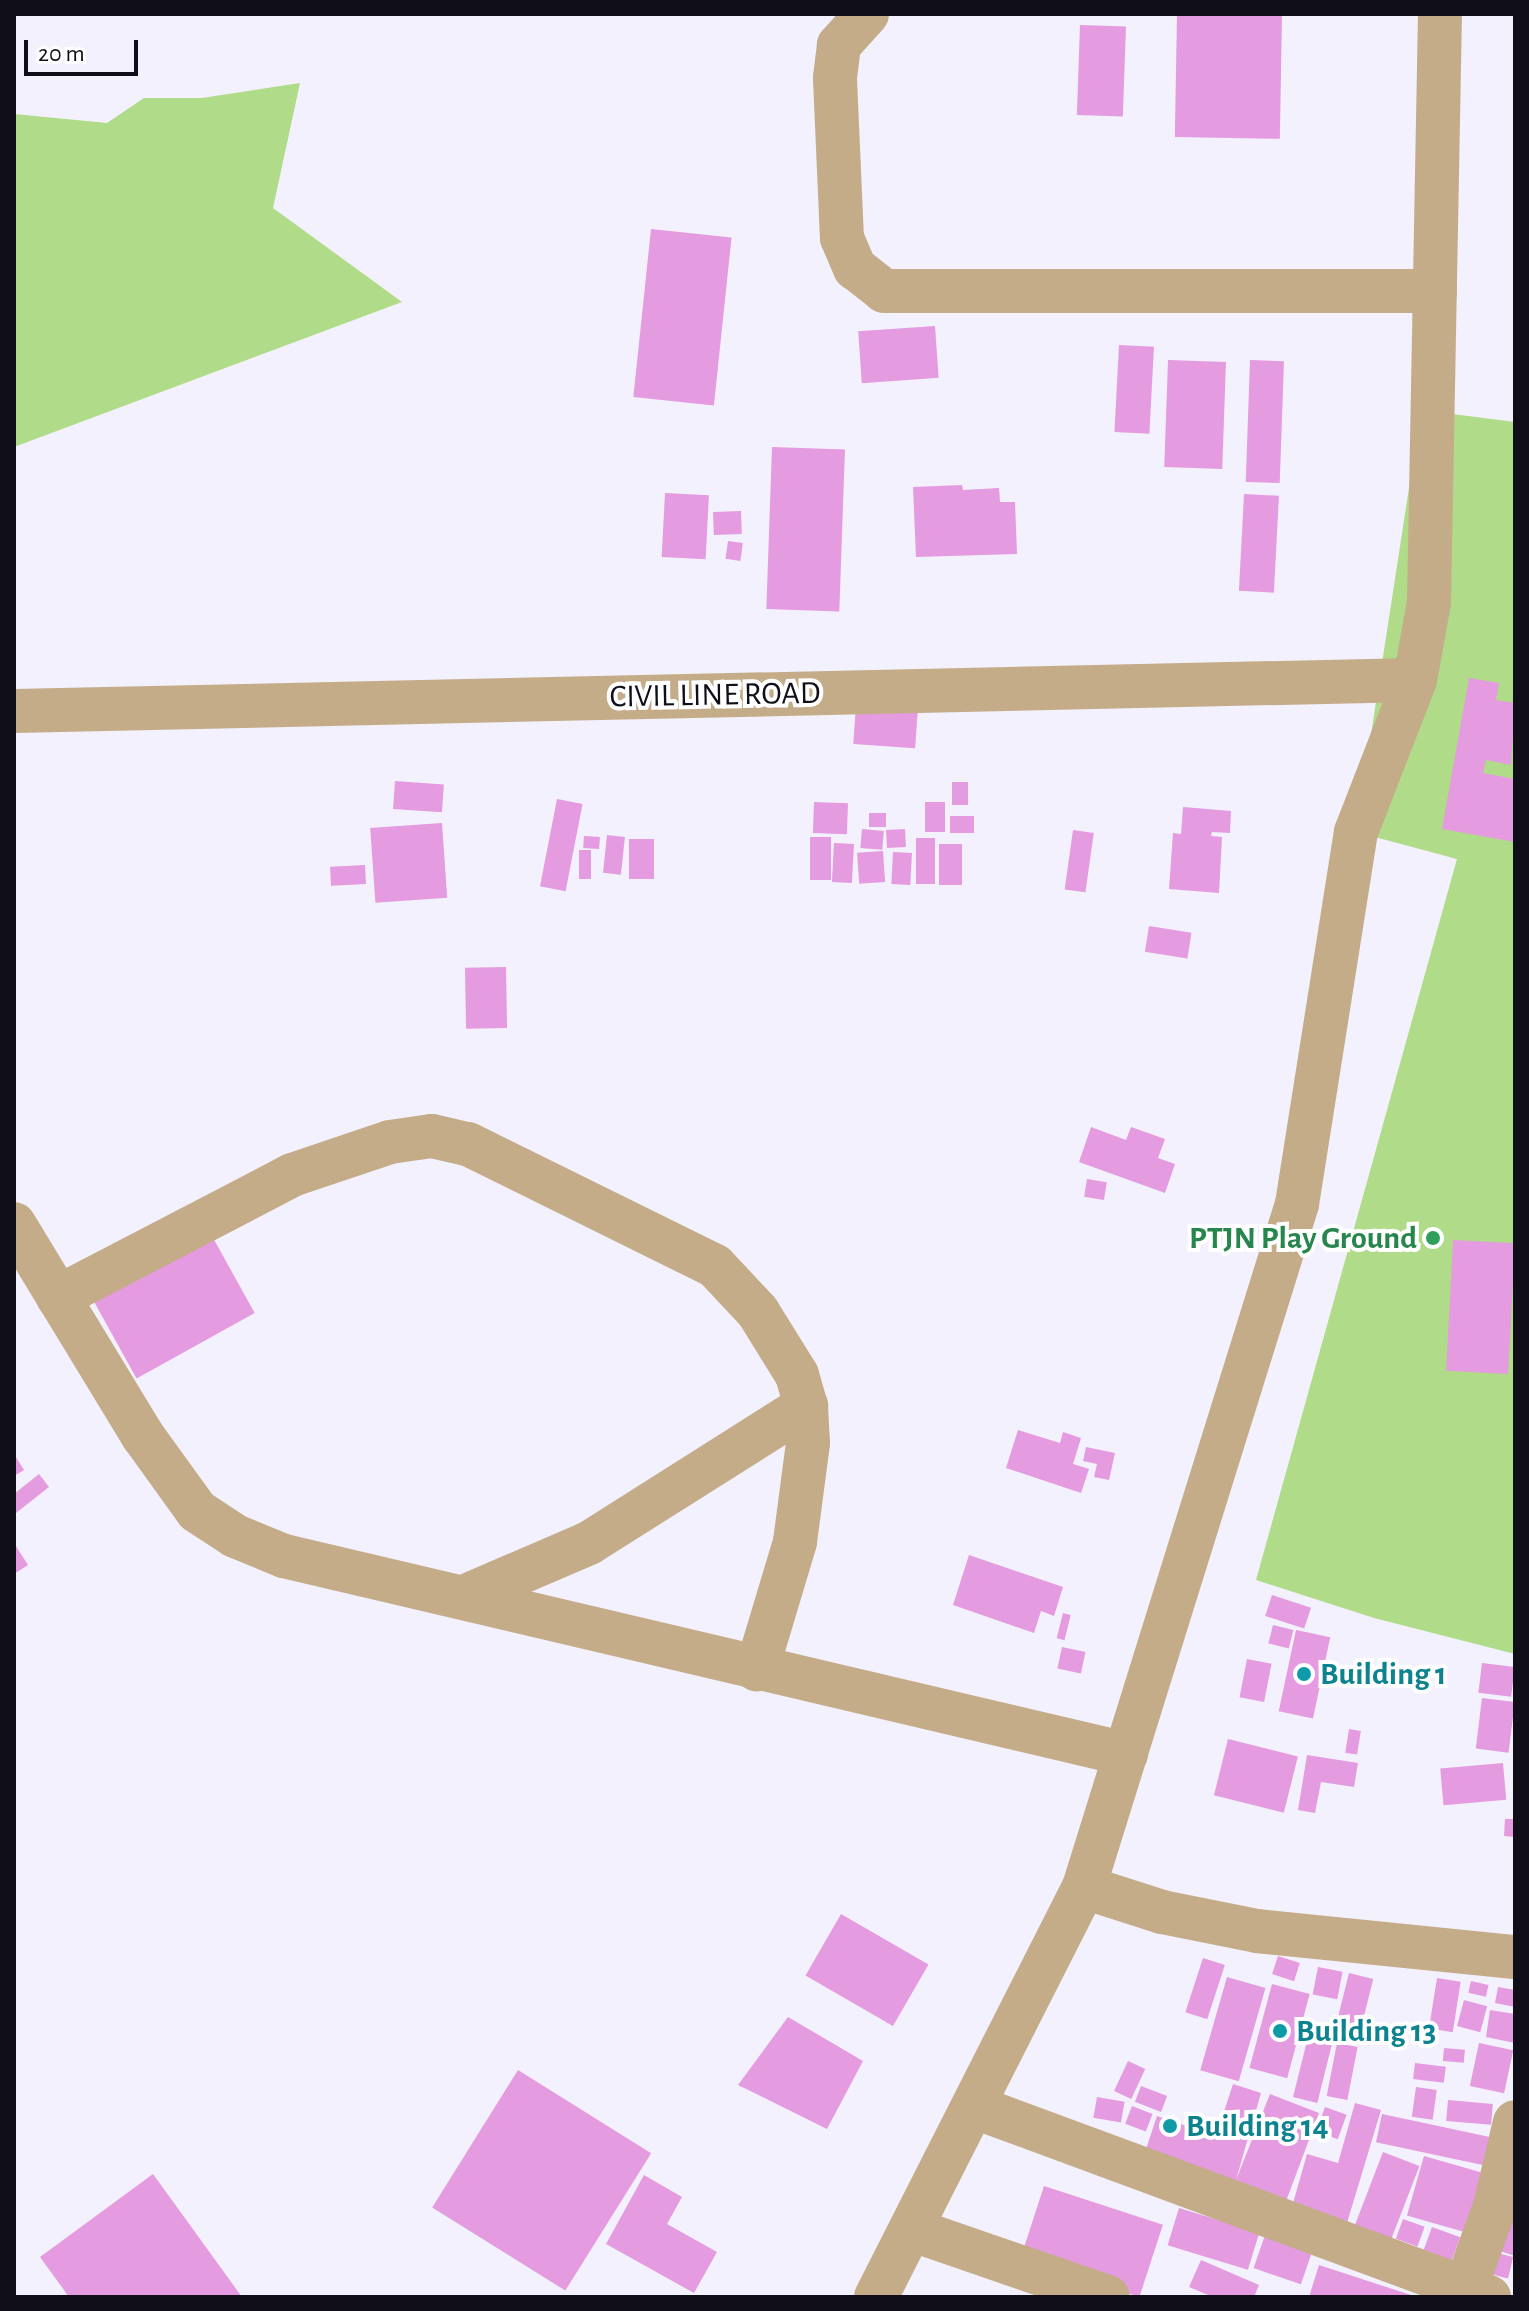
<!DOCTYPE html>
<html>
<head>
<meta charset="utf-8">
<style>
	body { margin:0 }
	#map { position:relative; width:1529px; height:2311px; overflow:hidden; background:#f2f1fd; font-family:"Alegreya Sans",sans-serif }
	div>[style] { position:absolute }
	.green>* { inset:0; background:#b0db88 }
	.building>* { inset:0; background:#e49bdf; transform-origin:0 0 }
	.minor>* { height:44px; margin:-22px; padding:0 22px; transform-origin:22px; border-radius:22px; background:#c5ac89 }
	.dots>* { width:22px; height:22px; translate:-50% -50%; box-sizing:border-box; border:4px solid #fff; border-radius:50% }
	span { translate:-50% -50%; white-space:nowrap; text-align:center; line-height:1.15; -webkit-text-stroke:8px #fff; paint-order:stroke }
	.street-label { font-size:32px; color:#100f19 }
	.leisure-label { font-size:32px; color:#27864d; font-weight:700 }
	.right { translate:-100% -50%; text-align:right }
	.culture-label { font-size:32px; color:#0d838f; font-weight:700 }
	.left { translate:0 -50%; text-align:left }
	.frame { position:absolute; inset:0; border:16px solid #100f19; pointer-events:none }
	.scale { position:absolute; left:24px; top:40px; width:114px; height:36px; box-sizing:border-box; border:4px solid #100f19; border-top:0; padding-left:10px; font-size:24px; line-height:28px; white-space:nowrap; color:#100f19; -webkit-text-stroke:6px #fff; paint-order:stroke }
</style>
</head>
<body>
<div id="map">
	<div class="green">
		<div style="clip-path:polygon(300px 83px,273px 208px,402px 302px,14px 447px,14px 114px,107px 123px,144px 98px,202px 98px)"></div>
		<div style="clip-path:polygon(1421px 410px,1515px 422px,1515px 1654px,1374px 1618px,1256px 1580px,1457px 859px,1356px 832px)"></div>
	</div>
	<div class="building">
		<div style="left:1177px;top:14px;width:105px;height:123px;rotate:1deg"></div>
		<div style="left:1080px;top:25px;width:46px;height:90px;rotate:2deg"></div>
		<div style="left:651px;top:229px;width:81px;height:169px;rotate:6deg"></div>
		<div style="left:935px;top:326px;width:52px;height:77px;rotate:86deg"></div>
		<div style="left:1119px;top:345px;width:35px;height:87px;rotate:3deg"></div>
		<div style="left:1168px;top:360px;width:58px;height:107px;rotate:2deg"></div>
		<div style="left:1250px;top:360px;width:34px;height:122px;rotate:2deg"></div>
		<div style="left:772px;top:447px;width:73px;height:162px;rotate:2deg"></div>
		<div style="clip-path:polygon(962px 485px,963px 490px,999px 488px,1000px 502px,1015px 502px,1017px 554px,916px 557px,913px 487px)"></div>
		<div style="left:665px;top:493px;width:44px;height:64px;rotate:3deg"></div>
		<div style="left:1244px;top:494px;width:35px;height:97px;rotate:3deg"></div>
		<div style="left:741px;top:511px;width:23px;height:28px;rotate:88deg"></div>
		<div style="left:728px;top:541px;width:15px;height:18px;rotate:8deg"></div>
		<div style="clip-path:polygon(1469px 678px,1499px 683px,1496px 700px,1515px 703px,1511px 765px,1486px 760px,1483px 773px,1515px 779px,1515px 842px,1442px 829px)"></div>
		<div style="left:856px;top:705px;width:62px;height:39px;rotate:4deg"></div>
		<div style="left:395px;top:781px;width:49px;height:28px;rotate:4deg"></div>
		<div style="left:952px;top:782px;width:16px;height:23px"></div>
		<div style="left:557px;top:799px;width:26px;height:89px;rotate:11deg"></div>
		<div style="left:814px;top:802px;width:34px;height:31px;rotate:2deg"></div>
		<div style="left:925px;top:802px;width:20px;height:30px"></div>
		<div style="clip-path:polygon(1183px 807px,1231px 811px,1230px 833px,1212px 832px,1211px 836px,1222px 837px,1219px 893px,1169px 889px,1173px 833px,1181px 834px)"></div>
		<div style="left:869px;top:813px;width:17px;height:14px"></div>
		<div style="left:950px;top:816px;width:24px;height:17px"></div>
		<div style="left:442px;top:823px;width:75px;height:72px;rotate:86deg"></div>
		<div style="left:862px;top:829px;width:22px;height:19px;rotate:5deg"></div>
		<div style="left:905px;top:829px;width:18px;height:19px;rotate:87deg"></div>
		<div style="left:1073px;top:830px;width:21px;height:60px;rotate:8deg"></div>
		<div style="left:607px;top:835px;width:18px;height:38px;rotate:6deg"></div>
		<div style="left:584px;top:836px;width:16px;height:12px;rotate:4deg"></div>
		<div style="left:810px;top:837px;width:21px;height:43px"></div>
		<div style="left:916px;top:838px;width:19px;height:46px"></div>
		<div style="left:629px;top:839px;width:25px;height:40px"></div>
		<div style="left:834px;top:843px;width:20px;height:39px;rotate:3deg"></div>
		<div style="left:939px;top:844px;width:23px;height:41px"></div>
		<div style="left:579px;top:850px;width:12px;height:29px"></div>
		<div style="left:883px;top:851px;width:31px;height:26px;rotate:86deg"></div>
		<div style="left:893px;top:852px;width:19px;height:32px;rotate:3deg"></div>
		<div style="left:365px;top:865px;width:19px;height:35px;rotate:87deg"></div>
		<div style="left:1149px;top:926px;width:43px;height:26px;rotate:9deg"></div>
		<div style="left:506px;top:967px;width:61px;height:41px;rotate:89deg"></div>
		<div style="clip-path:polygon(1091px 1127px,1126px 1140px,1131px 1127px,1165px 1139px,1158px 1158px,1175px 1164px,1165px 1193px,1079px 1162px)"></div>
		<div style="left:1087px;top:1179px;width:20px;height:18px;rotate:9deg"></div>
		<div style="left:212px;top:1236px;width:88px;height:135px;rotate:61deg"></div>
		<div style="left:1453px;top:1240px;width:62px;height:131px;rotate:3deg"></div>
		<div style="clip-path:polygon(1018px 1430px,1060px 1443px,1063px 1432px,1081px 1438px,1073px 1464px,1089px 1469px,1081px 1493px,1006px 1468px)"></div>
		<div style="clip-path:polygon(1086px 1447px,1115px 1453px,1109px 1480px,1094px 1477px,1097px 1464px,1083px 1461px)"></div>
		<div style="clip-path:polygon(14px 1454px,24px 1470px,14px 1476px)"></div>
		<div style="clip-path:polygon(39px 1474px,49px 1487px,16px 1513px,14px 1494px)"></div>
		<div style="clip-path:polygon(14px 1543px,28px 1565px,14px 1574px)"></div>
		<div style="clip-path:polygon(969px 1555px,1063px 1587px,1054px 1616px,1041px 1611px,1034px 1633px,953px 1605px)"></div>
		<div style="left:1272px;top:1595px;width:41px;height:22px;rotate:18deg"></div>
		<div style="left:1063px;top:1613px;width:8px;height:26px;rotate:14deg"></div>
		<div style="left:1273px;top:1625px;width:21px;height:19px;rotate:14deg"></div>
		<div style="left:1296px;top:1630px;width:35px;height:83px;rotate:12deg"></div>
		<div style="left:1062px;top:1647px;width:24px;height:22px;rotate:12deg"></div>
		<div style="left:1247px;top:1659px;width:25px;height:39px;rotate:11deg"></div>
		<div style="left:1482px;top:1663px;width:33px;height:30px;rotate:7deg"></div>
		<div style="left:1482px;top:1698px;width:33px;height:51px;rotate:7deg"></div>
		<div style="left:1349px;top:1729px;width:12px;height:24px;rotate:9deg"></div>
		<div style="left:1228px;top:1739px;width:72px;height:58px;rotate:14deg"></div>
		<div style="clip-path:polygon(1307px 1755px,1358px 1763px,1354px 1787px,1321px 1782px,1315px 1813px,1298px 1810px)"></div>
		<div style="left:1503px;top:1763px;width:37px;height:63px;rotate:85deg"></div>
		<div style="clip-path:polygon(1505px 1819px,1515px 1819px,1515px 1837px,1504px 1836px)"></div>
		<div style="left:841px;top:1914px;width:101px;height:71px;rotate:30deg"></div>
		<div style="left:1278px;top:1956px;width:23px;height:19px;rotate:18deg"></div>
		<div style="left:1203px;top:1958px;width:23px;height:57px;rotate:18deg"></div>
		<div style="left:1318px;top:1967px;width:25px;height:28px;rotate:11deg"></div>
		<div style="left:1349px;top:1973px;width:25px;height:61px;rotate:14deg"></div>
		<div style="left:1227px;top:1977px;width:40px;height:97px;rotate:16deg"></div>
		<div style="left:1437px;top:1978px;width:24px;height:51px;rotate:9deg"></div>
		<div style="left:1471px;top:1981px;width:18px;height:12px;rotate:13deg"></div>
		<div style="left:1272px;top:1984px;width:39px;height:87px;rotate:15deg"></div>
		<div style="clip-path:polygon(1498px 1987px,1515px 1990px,1515px 2007px,1495px 2003px)"></div>
		<div style="left:1464px;top:2000px;width:24px;height:27px;rotate:15deg"></div>
		<div style="clip-path:polygon(1490px 2010px,1515px 2014px,1515px 2043px,1486px 2037px)"></div>
		<div style="clip-path:polygon(788px 2017px,863px 2061px,827px 2129px,738px 2085px)"></div>
		<div style="left:1309px;top:2033px;width:25px;height:66px;rotate:14deg"></div>
		<div style="left:1337px;top:2043px;width:21px;height:54px;rotate:11deg"></div>
		<div style="left:1479px;top:2043px;width:35px;height:44px;rotate:12deg"></div>
		<div style="left:1444px;top:2048px;width:21px;height:13px;rotate:5deg"></div>
		<div style="left:1128px;top:2061px;width:19px;height:33px;rotate:25deg"></div>
		<div style="left:1415px;top:2063px;width:31px;height:16px;rotate:7deg"></div>
		<div style="left:518px;top:2070px;width:157px;height:162px;rotate:32deg"></div>
		<div style="clip-path:polygon(1233px 2084px,1261px 2093px,1236px 2180px,1270px 2094px,1319px 2113px,1285px 2204px,1143px 2158px,1157px 2116px,1216px 2136px)"></div>
		<div style="left:1141px;top:2086px;width:28px;height:17px;rotate:21deg"></div>
		<div style="left:1416px;top:2087px;width:21px;height:30px;rotate:8deg"></div>
		<div style="left:1097px;top:2097px;width:28px;height:21px;rotate:10deg"></div>
		<div style="left:1448px;top:2100px;width:45px;height:21px;rotate:5deg"></div>
		<div style="clip-path:polygon(1355px 2103px,1381px 2110px,1347px 2223px,1292px 2207px,1307px 2154px,1338px 2163px)"></div>
		<div style="left:1132px;top:2106px;width:22px;height:19px;rotate:21deg"></div>
		<div style="left:1325px;top:2107px;width:23px;height:26px;rotate:20deg"></div>
		<div style="left:1382px;top:2114px;width:115px;height:29px;rotate:12deg"></div>
		<div style="left:1383px;top:2152px;width:39px;height:81px;rotate:21deg"></div>
		<div style="left:1424px;top:2156px;width:68px;height:62px;rotate:16deg"></div>
		<div style="clip-path:polygon(153px 2174px,242px 2297px,69px 2297px,40px 2257px)"></div>
		<div style="clip-path:polygon(644px 2175px,682px 2197px,667px 2224px,717px 2252px,694px 2293px,606px 2244px)"></div>
		<div style="left:1044px;top:2186px;width:125px;height:76px;rotate:18deg"></div>
		<div style="left:1179px;top:2208px;width:84px;height:39px;rotate:17deg"></div>
		<div style="clip-path:polygon(1515px 2209px,1515px 2256px,1491px 2248px)"></div>
		<div style="left:1403px;top:2219px;width:23px;height:21px;rotate:20deg"></div>
		<div style="left:1432px;top:2227px;width:30px;height:28px;rotate:20deg"></div>
		<div style="left:1265px;top:2235px;width:50px;height:35px;rotate:19deg"></div>
		<div style="left:1489px;top:2251px;width:25px;height:22px;rotate:14deg"></div>
		<div style="clip-path:polygon(1201px 2260px,1259px 2285px,1254px 2297px,1213px 2297px,1189px 2287px)"></div>
		<div style="clip-path:polygon(1319px 2265px,1414px 2296px,1414px 2297px,1309px 2297px)"></div>
	</div>
	<div class="minor">
		<div style="left:867px;top:14px;width:42px;rotate:132.1deg"></div>
		<div style="left:839px;top:45px;width:34px;rotate:97deg"></div>
		<div style="left:835px;top:79px;width:159px;rotate:87.5deg"></div>
		<div style="left:842px;top:238px;width:33px;rotate:67deg"></div>
		<div style="left:855px;top:268px;width:37px;rotate:38deg"></div>
		<div style="left:884px;top:291px;width:551px"></div>
		<div style="left:14px;top:711px;width:1401px;rotate:-1.27deg"></div>
		<div style="left:14px;top:1224px;width:248px;rotate:58.7deg"></div>
		<div style="left:143px;top:1436px;width:92px;rotate:54.2deg"></div>
		<div style="left:197px;top:1511px;width:45px;rotate:33.3deg"></div>
		<div style="left:235px;top:1536px;width:53px;rotate:22.2deg"></div>
		<div style="left:284px;top:1556px;width:865px;rotate:13.23deg"></div>
		<div style="left:58px;top:1297px;width:264px;rotate:-27.5deg"></div>
		<div style="left:292px;top:1175px;width:103px;rotate:-18.6deg"></div>
		<div style="left:390px;top:1142px;width:42px;rotate:-8.1deg"></div>
		<div style="left:432px;top:1136px;width:37px;rotate:13deg"></div>
		<div style="left:468px;top:1144px;width:275px;rotate:26.3deg"></div>
		<div style="left:715px;top:1266px;width:63px;rotate:46.9deg"></div>
		<div style="left:758px;top:1312px;width:74px;rotate:58.2deg"></div>
		<div style="left:797px;top:1375px;width:32px;rotate:74deg"></div>
		<div style="left:806px;top:1406px;width:37px;rotate:87deg"></div>
		<div style="left:808px;top:1443px;width:100px;rotate:97.5deg"></div>
		<div style="left:795px;top:1542px;width:133px;rotate:106.7deg"></div>
		<div style="left:466px;top:1596px;width:134px;rotate:-23.3deg"></div>
		<div style="left:589px;top:1543px;width:257px;rotate:-32.3deg"></div>
		<div style="left:1084px;top:1887px;width:82px;rotate:17.8deg"></div>
		<div style="left:1162px;top:1912px;width:97px;rotate:11.3deg"></div>
		<div style="left:1257px;top:1931px;width:259px;rotate:5.8deg"></div>
		<div style="left:975px;top:2107px;width:548px;rotate:20.29deg"></div>
		<div style="left:913px;top:2230px;width:206px;rotate:19deg"></div>
		<div style="left:1465px;top:2289px;width:88px;rotate:-70.1deg"></div>
		<div style="left:1495px;top:2206px;width:86px;rotate:-76.6deg"></div>
		<div style="left:876px;top:2297px;width:460px;rotate:-63.1deg"></div>
		<div style="left:1084px;top:1887px;width:715px;rotate:-72.68deg"></div>
		<div style="left:1297px;top:1204px;width:377px;rotate:-81deg"></div>
		<div style="left:1356px;top:832px;width:163px;rotate:-68.8deg"></div>
		<div style="left:1415px;top:680px;width:79px;rotate:-79.8deg"></div>
		<div style="left:1429px;top:602px;width:588px;rotate:-88.93deg"></div>
	</div>
	<div class="dots">
		<div style="left:1433px;top:1238px;background:#2e9e5b"></div>
		<div style="left:1304px;top:1674px;background:#0f9aa8"></div>
		<div style="left:1280px;top:2031px;background:#0f9aa8"></div>
		<div style="left:1170px;top:2126px;background:#0f9aa8"></div>
	</div>
	<div class="street-label">
		<span style="left:715px;top:695px;rotate:-1deg">CIVIL LINE ROAD</span>
	</div>
	<div class="leisure-label">
		<span class="right" style="left:1417px;top:1238px">PTJN Play Ground</span>
	</div>
	<div class="culture-label">
		<span class="left" style="left:1320px;top:1674px">Building 1</span>
		<span class="left" style="left:1296px;top:2031px">Building 13</span>
		<span class="left" style="left:1186px;top:2126px">Building 14</span>
	</div>
	<div class="frame"></div>
	<div class="scale">20 m</div>
</div>
</body>
</html>
